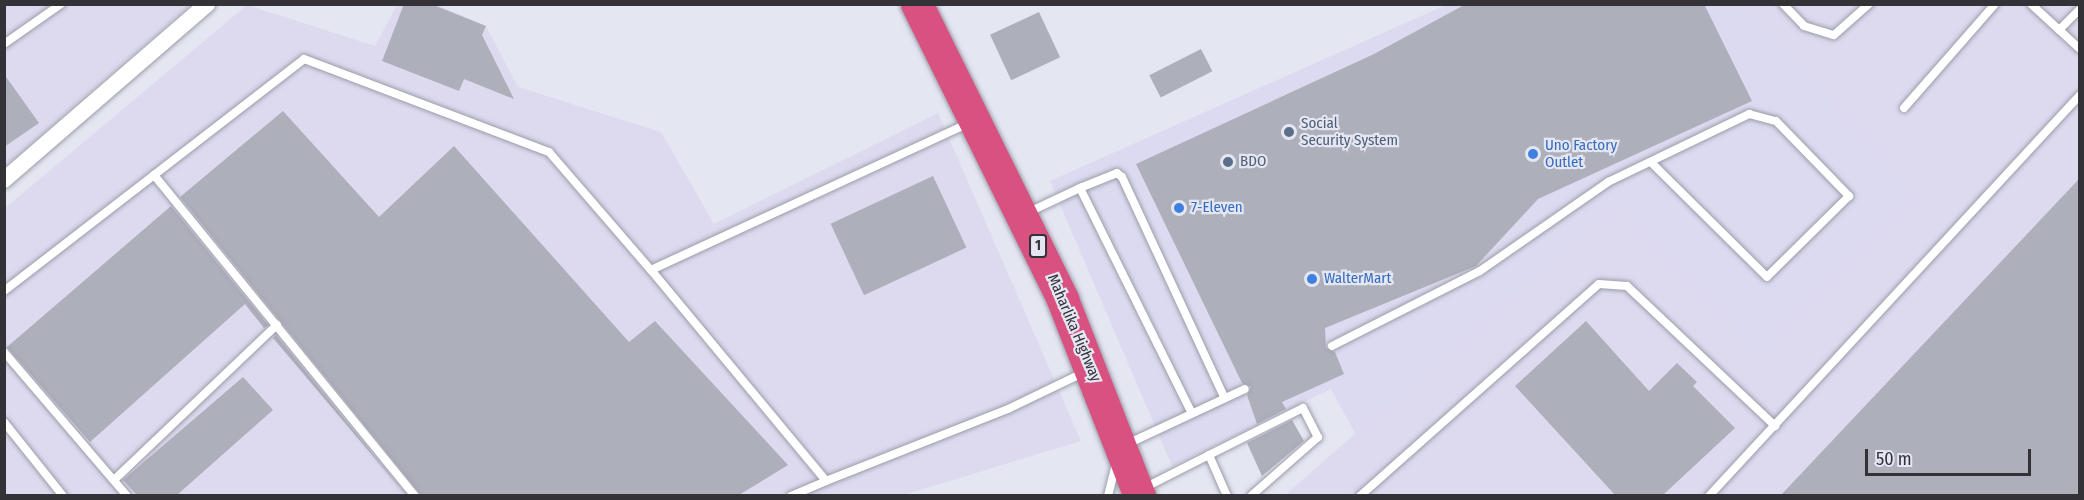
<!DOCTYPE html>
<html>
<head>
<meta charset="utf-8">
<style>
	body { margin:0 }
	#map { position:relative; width:2084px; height:500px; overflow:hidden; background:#e4e6f2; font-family:"Fira Sans Condensed",sans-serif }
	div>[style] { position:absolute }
	.commercial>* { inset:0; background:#dcdaf0 }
	.industrial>* { inset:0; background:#dddaf0 }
	.building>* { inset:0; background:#adafba; transform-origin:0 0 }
	.roads { filter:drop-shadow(0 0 2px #9b9da8) drop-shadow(0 0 2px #9b9da8) }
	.lane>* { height:8px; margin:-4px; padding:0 4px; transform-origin:4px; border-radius:4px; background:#fff }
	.street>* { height:16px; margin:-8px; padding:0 8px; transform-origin:8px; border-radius:8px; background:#fff }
	.highway>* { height:32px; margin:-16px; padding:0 16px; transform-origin:16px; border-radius:16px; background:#d85181 }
	.dots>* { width:16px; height:16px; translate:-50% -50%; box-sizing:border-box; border:3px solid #e4e6f2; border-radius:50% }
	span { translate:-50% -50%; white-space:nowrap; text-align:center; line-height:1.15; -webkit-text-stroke:4.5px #e4e6f2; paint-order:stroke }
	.shield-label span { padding:2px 4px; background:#e4e6f2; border:2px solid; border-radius:4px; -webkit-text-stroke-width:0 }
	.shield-label { font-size:14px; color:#323237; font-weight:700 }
	.service-label { font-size:15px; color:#4e5e75 }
	.left { translate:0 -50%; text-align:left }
	.shop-label { font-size:15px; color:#366cbe }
	.street-label { font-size:15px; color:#323237 }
	.frame { position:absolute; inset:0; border:6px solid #323237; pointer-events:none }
	.scale { position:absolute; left:1865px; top:449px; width:166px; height:27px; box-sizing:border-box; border:3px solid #323237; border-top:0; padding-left:8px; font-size:18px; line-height:21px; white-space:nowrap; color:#323237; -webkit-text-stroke:4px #e4e6f2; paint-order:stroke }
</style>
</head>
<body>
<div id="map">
	<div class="commercial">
		<div style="clip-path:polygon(1744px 4px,1913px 194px,1759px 355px,1618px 203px,1356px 435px,1331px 389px,1172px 466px,1050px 181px,1446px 5px)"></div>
	</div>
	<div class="industrial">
		<div style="clip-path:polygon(5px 5px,190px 5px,5px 166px)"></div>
		<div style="clip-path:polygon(247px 5px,375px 46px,397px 5px,437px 5px,486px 26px,518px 87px,661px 132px,714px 224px,938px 113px,1081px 441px,904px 495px,5px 495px,4px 209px)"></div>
		<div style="clip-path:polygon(1744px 5px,2079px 5px,2079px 495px,1284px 496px,1618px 203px,1759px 354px,1913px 194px)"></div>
	</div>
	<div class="building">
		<div style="clip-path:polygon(404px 4px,431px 4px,486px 26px,482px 35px,514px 99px,464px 79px,459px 91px,382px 61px)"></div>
		<div style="clip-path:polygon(1466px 4px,1704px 4px,1752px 101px,1538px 199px,1476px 266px,1325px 328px,1326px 348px,1335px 352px,1344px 374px,1282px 402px,1286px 409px,1257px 424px,1247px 395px,1251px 387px,1242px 383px,1136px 164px,1374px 54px)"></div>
		<div style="left:1039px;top:12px;width:50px;height:54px;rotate:65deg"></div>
		<div style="left:1201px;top:49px;width:25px;height:58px;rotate:63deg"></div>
		<div style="clip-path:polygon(4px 74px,39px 123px,4px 147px)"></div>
		<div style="clip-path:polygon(283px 111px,379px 217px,454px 146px,629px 342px,655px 321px,788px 465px,739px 495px,421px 495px,180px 197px)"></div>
		<div style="left:933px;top:176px;width:79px;height:113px;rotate:65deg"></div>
		<div style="clip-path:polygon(2079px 179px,2079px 495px,1781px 495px)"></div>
		<div style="clip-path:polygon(171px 206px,268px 325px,264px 328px,245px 304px,90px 442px,7px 347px)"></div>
		<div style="clip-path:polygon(1586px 321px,1649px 391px,1677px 363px,1697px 382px,1693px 386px,1735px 428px,1663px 495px,1615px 495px,1515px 386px)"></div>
		<div style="clip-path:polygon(276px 335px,406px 495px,273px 338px)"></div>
		<div style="clip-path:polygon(243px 377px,273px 410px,177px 495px,137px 495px,123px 480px)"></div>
		<div style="clip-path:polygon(1292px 420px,1304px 441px,1262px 476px,1247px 443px)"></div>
	</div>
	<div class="roads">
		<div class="lane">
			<div style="left:1783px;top:4px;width:30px;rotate:46deg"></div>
			<div style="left:1804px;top:26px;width:31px;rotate:17deg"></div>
			<div style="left:1834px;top:35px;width:47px;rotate:-41.5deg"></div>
			<div style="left:2031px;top:4px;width:67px;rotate:42.6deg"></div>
			<div style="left:2059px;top:30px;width:30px;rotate:-45deg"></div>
			<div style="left:4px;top:44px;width:70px;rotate:-35.1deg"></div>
			<div style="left:1904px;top:108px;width:138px;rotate:-48.8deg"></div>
			<div style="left:154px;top:175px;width:414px;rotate:50.9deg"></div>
			<div style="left:1080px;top:188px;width:40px;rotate:-22deg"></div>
			<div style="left:1117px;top:173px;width:6px;rotate:39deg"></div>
			<div style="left:1122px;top:177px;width:242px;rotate:65.1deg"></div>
			<div style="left:1027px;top:213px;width:59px;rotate:-25.3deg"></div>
			<div style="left:1080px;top:188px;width:250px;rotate:63.6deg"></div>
			<div style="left:651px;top:270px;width:274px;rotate:50.3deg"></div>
			<div style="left:826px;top:481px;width:196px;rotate:-21.6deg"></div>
			<div style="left:1008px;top:409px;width:85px;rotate:-25.7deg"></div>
			<div style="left:4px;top:291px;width:379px;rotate:-37.7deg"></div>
			<div style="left:304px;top:59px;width:262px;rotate:20.8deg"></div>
			<div style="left:549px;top:152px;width:156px;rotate:49.2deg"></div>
			<div style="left:651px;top:270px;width:350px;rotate:-24.8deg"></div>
			<div style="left:1332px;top:346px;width:166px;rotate:-26.9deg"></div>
			<div style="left:1480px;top:271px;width:156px;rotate:-34.8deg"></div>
			<div style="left:1608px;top:182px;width:157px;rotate:-25.7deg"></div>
			<div style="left:1749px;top:114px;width:28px;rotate:15deg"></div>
			<div style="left:1776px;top:121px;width:105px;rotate:45.8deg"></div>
			<div style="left:1849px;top:196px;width:115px;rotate:135.4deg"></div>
			<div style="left:1767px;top:277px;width:162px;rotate:-135.3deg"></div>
			<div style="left:4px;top:352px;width:189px;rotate:49.5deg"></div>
			<div style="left:4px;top:422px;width:95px;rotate:51.4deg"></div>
			<div style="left:1125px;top:445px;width:132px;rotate:-25deg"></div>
			<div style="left:1209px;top:455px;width:105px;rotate:-26.6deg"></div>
			<div style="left:1303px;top:408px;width:33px;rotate:63deg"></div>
			<div style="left:1318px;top:437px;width:89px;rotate:138.6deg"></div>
			<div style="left:114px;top:480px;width:225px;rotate:-43.6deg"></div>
			<div style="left:1144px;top:488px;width:73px;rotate:-26.9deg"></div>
			<div style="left:1209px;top:455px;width:45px;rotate:66.3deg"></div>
			<div style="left:791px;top:496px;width:38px;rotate:-23deg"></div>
			<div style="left:1108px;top:496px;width:33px;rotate:-76deg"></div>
			<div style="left:1360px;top:496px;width:319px;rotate:-41.6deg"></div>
			<div style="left:1599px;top:284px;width:28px;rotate:4deg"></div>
			<div style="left:1627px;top:286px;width:204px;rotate:43.4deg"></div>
			<div style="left:1709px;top:496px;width:546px;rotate:-47.23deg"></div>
		</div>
		<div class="street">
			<div style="left:4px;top:180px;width:269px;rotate:-40.9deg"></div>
		</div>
		<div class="highway">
			<div style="left:917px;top:4px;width:330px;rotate:63.7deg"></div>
			<div style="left:1063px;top:300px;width:211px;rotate:68.6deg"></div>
		</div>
	</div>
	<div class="dots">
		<div style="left:1289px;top:132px;background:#5c6f8a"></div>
		<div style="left:1533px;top:154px;background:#3f7fe0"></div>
		<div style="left:1228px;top:162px;background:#5c6f8a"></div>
		<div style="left:1179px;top:208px;background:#3f7fe0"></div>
		<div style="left:1312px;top:279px;background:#3f7fe0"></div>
	</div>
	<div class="shield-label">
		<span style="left:1038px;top:246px">1</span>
	</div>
	<div class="service-label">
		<span class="left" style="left:1301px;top:132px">Social<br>Security System</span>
		<span class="left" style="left:1240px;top:162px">BDO</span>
	</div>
	<div class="shop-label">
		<span class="left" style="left:1545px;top:154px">Uno Factory<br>Outlet</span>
		<span class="left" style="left:1191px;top:208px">7-Eleven</span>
		<span class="left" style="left:1324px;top:279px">WalterMart</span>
	</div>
	<div class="street-label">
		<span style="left:1074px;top:328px;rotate:67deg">Maharlika Highway</span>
	</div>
	<div class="frame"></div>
	<div class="scale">50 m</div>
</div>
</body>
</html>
